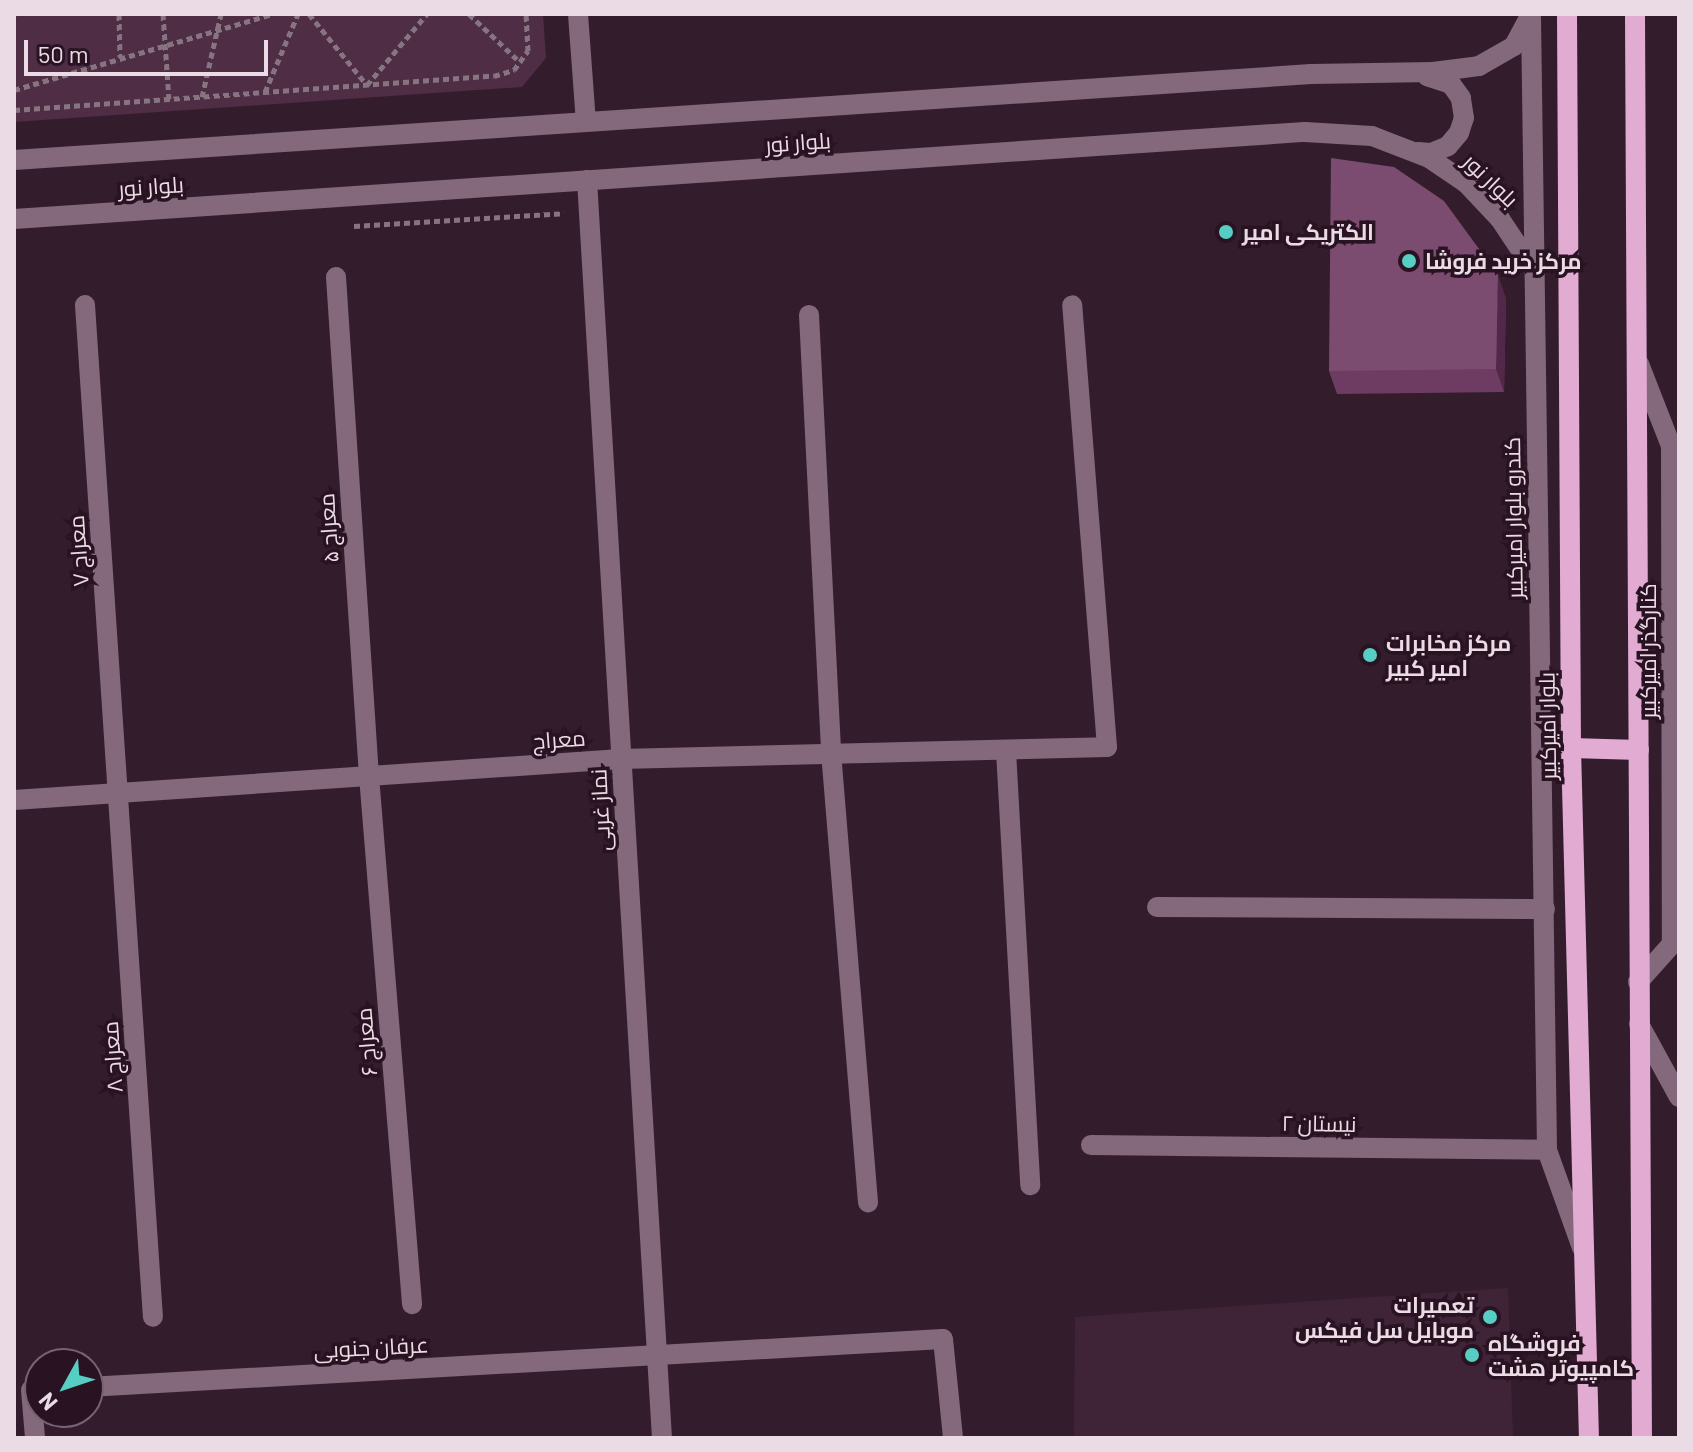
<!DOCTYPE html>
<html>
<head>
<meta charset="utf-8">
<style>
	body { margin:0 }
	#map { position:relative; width:1693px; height:1452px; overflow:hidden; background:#331d2d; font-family:Barlow,Cairo,sans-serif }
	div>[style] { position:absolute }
	.built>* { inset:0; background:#3f2438 }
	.green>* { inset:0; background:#4e2d45 }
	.path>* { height:5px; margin-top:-2.5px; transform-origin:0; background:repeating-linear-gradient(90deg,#877481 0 6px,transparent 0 10px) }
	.minor>* { height:20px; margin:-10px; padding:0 10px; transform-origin:10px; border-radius:10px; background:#83697b }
	.major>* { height:20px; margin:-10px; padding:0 10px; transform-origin:10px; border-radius:10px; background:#e2acd2 }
	.wall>* { inset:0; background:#6e3b62 }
	.shaded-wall>* { inset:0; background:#512847 }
	.building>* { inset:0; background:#7c4c70 }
	.dots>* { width:22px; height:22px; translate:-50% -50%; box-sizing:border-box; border:4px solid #291323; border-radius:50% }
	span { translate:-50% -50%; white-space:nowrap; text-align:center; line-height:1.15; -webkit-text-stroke:7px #291323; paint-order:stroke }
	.street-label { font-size:22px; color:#eadbe5 }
	.poi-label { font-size:22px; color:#eadbe5; font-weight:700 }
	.left { translate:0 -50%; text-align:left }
	.right { translate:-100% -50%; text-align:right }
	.frame { position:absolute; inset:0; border:16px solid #eadbe5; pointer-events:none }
	.north { position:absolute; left:24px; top:1348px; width:80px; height:80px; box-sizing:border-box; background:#291323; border:2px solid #766371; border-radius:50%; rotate:230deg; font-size:22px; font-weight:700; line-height:32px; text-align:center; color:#eadbe5 }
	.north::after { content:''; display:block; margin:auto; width:28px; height:36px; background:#56cec3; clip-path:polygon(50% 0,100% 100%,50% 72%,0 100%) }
	.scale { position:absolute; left:24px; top:40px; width:244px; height:36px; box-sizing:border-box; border:4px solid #eadbe5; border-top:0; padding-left:10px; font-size:24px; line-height:28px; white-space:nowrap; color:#eadbe5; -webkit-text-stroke:6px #291323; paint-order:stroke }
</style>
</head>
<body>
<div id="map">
	<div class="built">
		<div style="clip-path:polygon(1508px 1288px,1513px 1438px,1074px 1438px,1075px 1317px)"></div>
	</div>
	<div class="green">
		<div style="clip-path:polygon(14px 14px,543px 14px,546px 58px,522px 87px,14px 122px)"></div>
	</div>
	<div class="path">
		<div style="left:119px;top:14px;width:43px;rotate:88.7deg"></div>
		<div style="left:163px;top:14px;width:85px;rotate:86deg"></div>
		<div style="left:309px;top:14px;width:92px;rotate:50.8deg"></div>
		<div style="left:367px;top:85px;width:93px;rotate:-49.8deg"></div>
		<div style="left:469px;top:14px;width:70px;rotate:43.3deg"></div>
		<div style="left:14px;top:15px;width:1px;rotate:-45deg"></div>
		<div style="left:14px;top:90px;width:269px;rotate:-16.4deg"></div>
		<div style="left:265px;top:92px;width:85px;rotate:-67.1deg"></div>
		<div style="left:202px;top:97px;width:85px;rotate:-77.1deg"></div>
		<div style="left:14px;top:110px;width:481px;rotate:-4.1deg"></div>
		<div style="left:494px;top:76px;width:21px;rotate:-17deg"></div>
		<div style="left:514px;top:70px;width:24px;rotate:-54deg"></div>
		<div style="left:528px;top:51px;width:37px;rotate:-93deg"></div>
		<div style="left:354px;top:226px;width:210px;rotate:-3.5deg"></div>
	</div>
	<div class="minor">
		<div style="left:578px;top:14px;width:108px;rotate:85.8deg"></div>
		<div style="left:1531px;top:18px;width:1132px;rotate:89.19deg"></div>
		<div style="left:1547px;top:1150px;width:104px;rotate:70.3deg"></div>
		<div style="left:1418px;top:152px;width:13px;rotate:4deg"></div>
		<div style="left:1431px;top:153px;width:18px;rotate:-22deg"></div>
		<div style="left:1448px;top:146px;width:17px;rotate:-50deg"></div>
		<div style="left:1459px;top:133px;width:16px;rotate:-72deg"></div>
		<div style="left:1464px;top:118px;width:20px;rotate:-99deg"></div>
		<div style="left:1461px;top:98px;width:17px;rotate:-126deg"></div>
		<div style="left:1451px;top:84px;width:25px;rotate:-162deg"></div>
		<div style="left:14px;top:160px;width:1300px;rotate:-3.79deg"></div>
		<div style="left:1311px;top:74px;width:122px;rotate:-0.9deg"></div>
		<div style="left:1433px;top:72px;width:46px;rotate:-7.4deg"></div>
		<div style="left:1479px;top:66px;width:40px;rotate:-29.7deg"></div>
		<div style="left:1514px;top:46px;width:36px;rotate:-62deg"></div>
		<div style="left:587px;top:180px;width:1260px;rotate:86.59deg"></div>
		<div style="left:14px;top:219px;width:1294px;rotate:-3.86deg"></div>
		<div style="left:1305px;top:132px;width:67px;rotate:3.4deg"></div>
		<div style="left:1372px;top:136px;width:61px;rotate:21.1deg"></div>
		<div style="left:1429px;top:158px;width:45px;rotate:34deg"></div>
		<div style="left:1466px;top:183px;width:50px;rotate:46.6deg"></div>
		<div style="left:1500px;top:219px;width:58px;rotate:56.3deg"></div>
		<div style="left:336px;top:277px;width:500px;rotate:86.22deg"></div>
		<div style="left:369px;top:776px;width:530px;rotate:85.34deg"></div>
		<div style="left:85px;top:305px;width:1014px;rotate:86.16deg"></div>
		<div style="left:809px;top:315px;width:438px;rotate:87.1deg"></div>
		<div style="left:831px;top:752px;width:452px;rotate:85.3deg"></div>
		<div style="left:1639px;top:364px;width:88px;rotate:68.7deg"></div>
		<div style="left:1671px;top:446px;width:498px;rotate:89.9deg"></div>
		<div style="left:1006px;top:751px;width:435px;rotate:86.8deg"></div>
		<div style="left:14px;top:800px;width:608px;rotate:-3.86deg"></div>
		<div style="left:621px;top:759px;width:486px;rotate:-1.4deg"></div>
		<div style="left:1107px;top:747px;width:443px;rotate:-94.5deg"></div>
		<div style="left:1157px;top:907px;width:388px;rotate:0.3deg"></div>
		<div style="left:1638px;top:982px;width:51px;rotate:-48.2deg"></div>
		<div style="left:1639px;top:1024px;width:83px;rotate:61.3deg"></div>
		<div style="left:1091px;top:1145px;width:456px;rotate:0.6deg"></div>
		<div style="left:88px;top:1387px;width:856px;rotate:-3.21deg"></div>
		<div style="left:943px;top:1339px;width:100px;rotate:84.2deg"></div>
		<div style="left:31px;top:1390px;width:48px;rotate:85.2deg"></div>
	</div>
	<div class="major">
		<div style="left:1567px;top:14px;width:734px;rotate:89.69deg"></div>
		<div style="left:1571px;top:748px;width:690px;rotate:88.51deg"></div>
		<div style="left:1635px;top:14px;width:1424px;rotate:89.72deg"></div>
		<div style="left:1571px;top:748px;width:68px;rotate:1.7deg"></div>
	</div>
	<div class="wall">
		<div style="clip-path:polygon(1506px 298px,1504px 392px,1337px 394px,1329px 371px)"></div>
	</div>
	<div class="shaded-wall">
		<div style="clip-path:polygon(1498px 275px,1506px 298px,1504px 392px,1496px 369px)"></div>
	</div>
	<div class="building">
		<div style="clip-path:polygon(1331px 158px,1394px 167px,1444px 201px,1498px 275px,1496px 369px,1329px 371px)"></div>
	</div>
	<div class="dots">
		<div style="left:1226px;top:232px;background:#56cec3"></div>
		<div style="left:1409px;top:261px;background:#56cec3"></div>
		<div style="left:1370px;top:655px;background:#56cec3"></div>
		<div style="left:1490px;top:1317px;background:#56cec3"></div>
		<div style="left:1472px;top:1355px;background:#56cec3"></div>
	</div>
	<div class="street-label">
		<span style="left:798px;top:142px;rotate:-4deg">بلوار نور</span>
		<span style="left:1491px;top:180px;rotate:44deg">بلوار نور</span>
		<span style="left:151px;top:186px;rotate:-4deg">بلوار نور</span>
		<span style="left:1513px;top:518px;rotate:-91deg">کندرو بلوار امیرکبیر</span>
		<span style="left:328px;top:528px;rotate:-94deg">معراج ۵</span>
		<span style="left:78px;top:551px;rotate:-94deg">معراج ۷</span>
		<span style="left:1648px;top:651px;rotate:-90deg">کنارگذر امیرکبیر</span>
		<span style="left:1547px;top:726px;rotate:-91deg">بلوار امیرکبیر</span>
		<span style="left:559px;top:739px;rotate:-4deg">معراج</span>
		<span style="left:600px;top:810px;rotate:-93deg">نماز غربی</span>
		<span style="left:366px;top:1042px;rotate:-95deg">معراج ۶</span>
		<span style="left:112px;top:1057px;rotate:-94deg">معراج ۸</span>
		<span style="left:1319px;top:1123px;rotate:1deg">نیستان ۲</span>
		<span style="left:371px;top:1347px;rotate:-3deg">عرفان جنوبی</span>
	</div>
	<div class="poi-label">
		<span class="left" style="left:1242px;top:232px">الکتریکی امیر</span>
		<span class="left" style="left:1425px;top:261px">مرکز خرید فروشا</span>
		<span class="left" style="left:1386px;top:655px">مرکز مخابرات<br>امیر کبیر</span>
		<span class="right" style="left:1474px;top:1317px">تعمیرات<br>موبایل سل فیکس</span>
		<span class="left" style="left:1488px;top:1355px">فروشگاه<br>کامپیوتر هشت</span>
	</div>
	<div class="frame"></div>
	<div class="north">N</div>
	<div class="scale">50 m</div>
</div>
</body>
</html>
